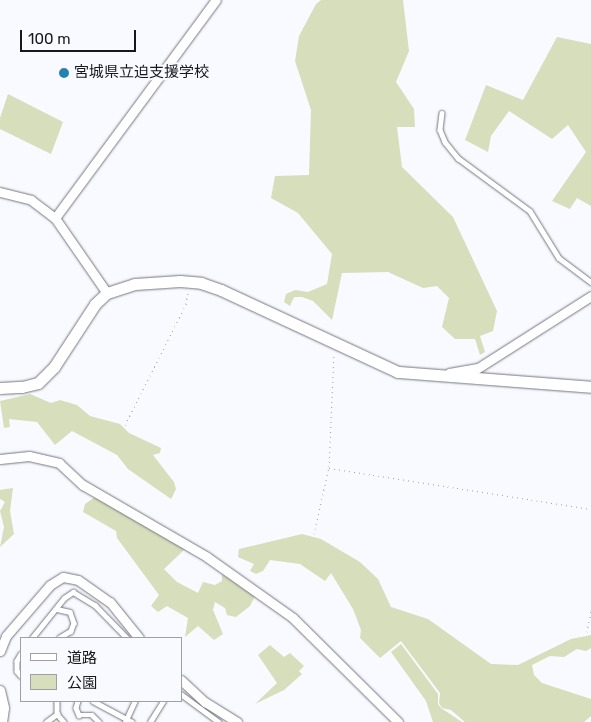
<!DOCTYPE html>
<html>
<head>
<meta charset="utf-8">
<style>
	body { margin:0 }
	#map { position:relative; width:591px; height:722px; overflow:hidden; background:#f9faff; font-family:Rubik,"Noto Sans JP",sans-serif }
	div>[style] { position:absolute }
	.green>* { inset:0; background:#d6debc }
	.path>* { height:1px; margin-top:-0.5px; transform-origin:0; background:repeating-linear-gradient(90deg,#9d9ea2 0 1px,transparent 0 5px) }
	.roads { filter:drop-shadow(0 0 1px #737680) drop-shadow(0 0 1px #737680) }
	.service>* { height:4.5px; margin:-2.25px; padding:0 2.25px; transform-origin:2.25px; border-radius:2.25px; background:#fff }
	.minor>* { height:9px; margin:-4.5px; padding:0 4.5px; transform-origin:4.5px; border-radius:4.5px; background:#fff }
	.tertiary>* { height:11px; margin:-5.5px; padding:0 5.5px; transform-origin:5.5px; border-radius:5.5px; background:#fff }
	.dots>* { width:14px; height:14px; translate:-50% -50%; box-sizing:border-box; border:2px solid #f9faff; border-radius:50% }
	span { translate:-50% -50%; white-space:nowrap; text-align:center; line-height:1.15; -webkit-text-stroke:4px #f9faff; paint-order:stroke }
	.poi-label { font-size:15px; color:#17181c }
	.left { translate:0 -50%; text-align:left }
	.legend { position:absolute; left:20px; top:637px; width:162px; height:65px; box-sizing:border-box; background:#f9faff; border:1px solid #9fa0a4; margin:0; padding:6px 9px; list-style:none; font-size:15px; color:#17181c }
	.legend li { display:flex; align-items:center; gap:10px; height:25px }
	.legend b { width:25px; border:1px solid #9fa0a4 }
	.scale { position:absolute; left:20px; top:30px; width:116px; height:22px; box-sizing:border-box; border:2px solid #17181c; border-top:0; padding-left:6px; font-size:15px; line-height:18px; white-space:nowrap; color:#17181c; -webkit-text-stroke:4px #f9faff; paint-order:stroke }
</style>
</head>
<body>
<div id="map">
	<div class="green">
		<div style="clip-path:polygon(321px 0,403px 0,409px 51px,396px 82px,414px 109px,415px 127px,397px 127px,402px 167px,453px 217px,497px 311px,493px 331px,480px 336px,485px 352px,480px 355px,475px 339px,455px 339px,442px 327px,449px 298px,437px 286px,423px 288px,388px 272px,342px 273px,332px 320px,313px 301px,302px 297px,294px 297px,290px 306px,284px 302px,286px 294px,295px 290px,308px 292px,327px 284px,332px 254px,298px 213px,271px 198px,275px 176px,309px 175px,311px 110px,295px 61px,299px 36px,316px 4px)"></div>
		<div style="clip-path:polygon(557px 37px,591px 44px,591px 206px,577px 198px,570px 209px,552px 201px,586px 152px,568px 125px,552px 139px,509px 111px,491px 136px,488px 152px,465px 140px,486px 85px,523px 100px)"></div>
		<div style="clip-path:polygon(8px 94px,63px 122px,51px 154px,0 129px,0 118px)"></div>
		<div style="clip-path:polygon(30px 394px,51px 403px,60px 400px,77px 405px,90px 416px,120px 424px,129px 433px,161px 448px,160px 453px,153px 455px,174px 482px,176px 489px,171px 499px,128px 469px,117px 455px,72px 431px,55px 445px,37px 422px,9px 419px,10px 427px,4px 428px,0 401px)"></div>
		<div style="clip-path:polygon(13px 488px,10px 511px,14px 534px,0 547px,4px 527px,0 511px,5px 502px,0 499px,0 490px)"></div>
		<div style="clip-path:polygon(95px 497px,185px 549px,164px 569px,177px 582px,198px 593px,203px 582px,215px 585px,222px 581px,222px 574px,255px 596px,250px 606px,236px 617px,227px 615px,225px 608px,215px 602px,213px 610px,223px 634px,214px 640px,198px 626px,185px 637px,188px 618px,167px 606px,158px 612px,151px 606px,159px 595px,117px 538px,116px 531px,83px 512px,85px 504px)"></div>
		<div style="clip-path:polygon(302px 534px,321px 539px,360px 562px,378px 579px,391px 607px,428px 619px,491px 664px,518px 665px,571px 639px,591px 635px,591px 648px,586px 651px,577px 649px,564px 657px,550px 656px,532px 665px,534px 675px,542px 683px,591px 699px,591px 716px,584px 722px,465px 722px,451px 710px,442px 708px,439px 703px,440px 693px,401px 641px,380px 658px,360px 638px,361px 630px,353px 609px,331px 573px,325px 581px,300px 564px,270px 560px,263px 571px,256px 574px,250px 571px,254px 564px,238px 557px,239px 549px)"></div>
		<div style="clip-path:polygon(401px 644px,438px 694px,438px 704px,441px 708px,462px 722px,433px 722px,426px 701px,391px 652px)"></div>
		<div style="clip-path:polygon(270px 645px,284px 657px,290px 653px,304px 666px,299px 671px,302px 674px,284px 690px,255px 704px,277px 683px,258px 655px)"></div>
	</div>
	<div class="path">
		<div style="left:125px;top:425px;width:136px;rotate:-63.2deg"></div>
		<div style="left:186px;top:304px;width:11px;rotate:-80deg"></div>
		<div style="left:329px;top:468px;width:265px;rotate:8.9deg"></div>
		<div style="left:314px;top:534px;width:69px;rotate:-77.4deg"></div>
		<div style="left:329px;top:467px;width:113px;rotate:-87.5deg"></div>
		<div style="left:587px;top:632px;width:21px;rotate:-79deg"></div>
	</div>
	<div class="roads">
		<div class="service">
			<div style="left:442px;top:113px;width:17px;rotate:97deg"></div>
			<div style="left:440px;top:130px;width:13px;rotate:67deg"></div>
			<div style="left:445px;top:142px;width:21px;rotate:51deg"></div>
			<div style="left:458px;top:158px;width:89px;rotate:36.4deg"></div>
			<div style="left:530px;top:211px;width:55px;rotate:58.3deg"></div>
			<div style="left:559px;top:258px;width:40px;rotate:37deg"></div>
			<div style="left:57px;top:609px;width:13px;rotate:13deg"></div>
			<div style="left:70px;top:612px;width:12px;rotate:70deg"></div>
			<div style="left:74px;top:623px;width:9px;rotate:111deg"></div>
			<div style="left:71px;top:631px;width:13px;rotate:148deg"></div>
			<div style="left:32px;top:638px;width:51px;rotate:-51.3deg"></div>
			<div style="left:64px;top:598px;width:11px;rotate:-34deg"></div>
			<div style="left:73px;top:592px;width:26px;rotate:31deg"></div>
			<div style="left:95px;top:605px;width:46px;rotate:45.9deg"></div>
			<div style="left:21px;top:654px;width:8px;rotate:120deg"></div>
			<div style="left:17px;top:661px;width:10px;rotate:90deg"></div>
			<div style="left:17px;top:671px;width:6px;rotate:51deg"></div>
			<div style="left:181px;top:694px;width:47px;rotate:36.4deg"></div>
			<div style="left:57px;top:701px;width:13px;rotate:90deg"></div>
			<div style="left:57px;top:714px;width:11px;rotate:49deg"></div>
			<div style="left:78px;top:701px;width:7px;rotate:106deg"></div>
			<div style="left:76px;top:708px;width:8px;rotate:67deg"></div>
			<div style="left:79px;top:715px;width:13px"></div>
			<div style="left:92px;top:715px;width:10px;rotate:45deg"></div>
			<div style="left:93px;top:701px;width:44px;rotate:28.3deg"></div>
			<div style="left:46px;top:722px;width:14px;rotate:-36deg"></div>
			<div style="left:125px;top:722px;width:23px;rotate:-65deg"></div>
			<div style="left:150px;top:722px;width:25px;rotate:-58deg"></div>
		</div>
		<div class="minor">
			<div style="left:0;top:192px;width:32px;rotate:14deg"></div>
			<div style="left:31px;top:200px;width:30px;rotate:37deg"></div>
			<div style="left:55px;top:218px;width:91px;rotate:55.3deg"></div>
			<div style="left:55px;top:218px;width:271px;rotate:-53.6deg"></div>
			<div style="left:449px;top:373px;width:29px;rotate:-10deg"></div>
			<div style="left:478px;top:368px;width:134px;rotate:-32.5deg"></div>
			<div style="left:0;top:459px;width:29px;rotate:-6deg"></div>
			<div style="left:29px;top:456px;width:31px;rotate:13deg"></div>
			<div style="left:59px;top:463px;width:33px;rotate:43deg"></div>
			<div style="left:83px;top:485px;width:143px;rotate:30.1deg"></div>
			<div style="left:207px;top:557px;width:105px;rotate:35.3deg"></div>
			<div style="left:293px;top:618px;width:148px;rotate:44.7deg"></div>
			<div style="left:0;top:651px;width:16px;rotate:-68deg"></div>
			<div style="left:6px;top:636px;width:67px;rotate:-49.2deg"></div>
			<div style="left:50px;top:585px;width:15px;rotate:-32deg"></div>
			<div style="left:63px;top:577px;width:15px;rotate:11deg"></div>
			<div style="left:78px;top:580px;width:39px;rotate:35deg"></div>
			<div style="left:110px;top:602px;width:46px;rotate:51.1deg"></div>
			<div style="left:181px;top:680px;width:33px;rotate:43deg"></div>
			<div style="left:205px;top:702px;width:38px;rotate:32deg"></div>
			<div style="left:0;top:690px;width:18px;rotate:77deg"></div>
			<div style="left:4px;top:708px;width:14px;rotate:98deg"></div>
		</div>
		<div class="tertiary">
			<div style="left:0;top:388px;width:22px;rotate:-3deg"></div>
			<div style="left:22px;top:387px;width:16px;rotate:-14deg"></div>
			<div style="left:38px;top:383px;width:23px;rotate:-45deg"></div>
			<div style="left:54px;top:367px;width:75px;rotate:-56.9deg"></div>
			<div style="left:95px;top:304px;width:16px;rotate:-43deg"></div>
			<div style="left:107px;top:293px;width:29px;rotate:-18deg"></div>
			<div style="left:135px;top:284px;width:45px;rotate:-3.8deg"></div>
			<div style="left:180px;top:281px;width:21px;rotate:5deg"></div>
			<div style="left:201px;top:283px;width:21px;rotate:19deg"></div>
			<div style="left:221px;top:290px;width:195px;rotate:24.9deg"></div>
			<div style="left:398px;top:372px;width:194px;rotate:4.4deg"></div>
		</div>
	</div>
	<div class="dots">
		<div style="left:64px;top:73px;background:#2582af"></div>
	</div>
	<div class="poi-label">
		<span class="left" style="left:74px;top:73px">宮城県立迫支援学校</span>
	</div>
	<ul class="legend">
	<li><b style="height:6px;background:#fff"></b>道路</li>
	<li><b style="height:14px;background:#d6debc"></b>公園</li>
	</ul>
	<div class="scale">100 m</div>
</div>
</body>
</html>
